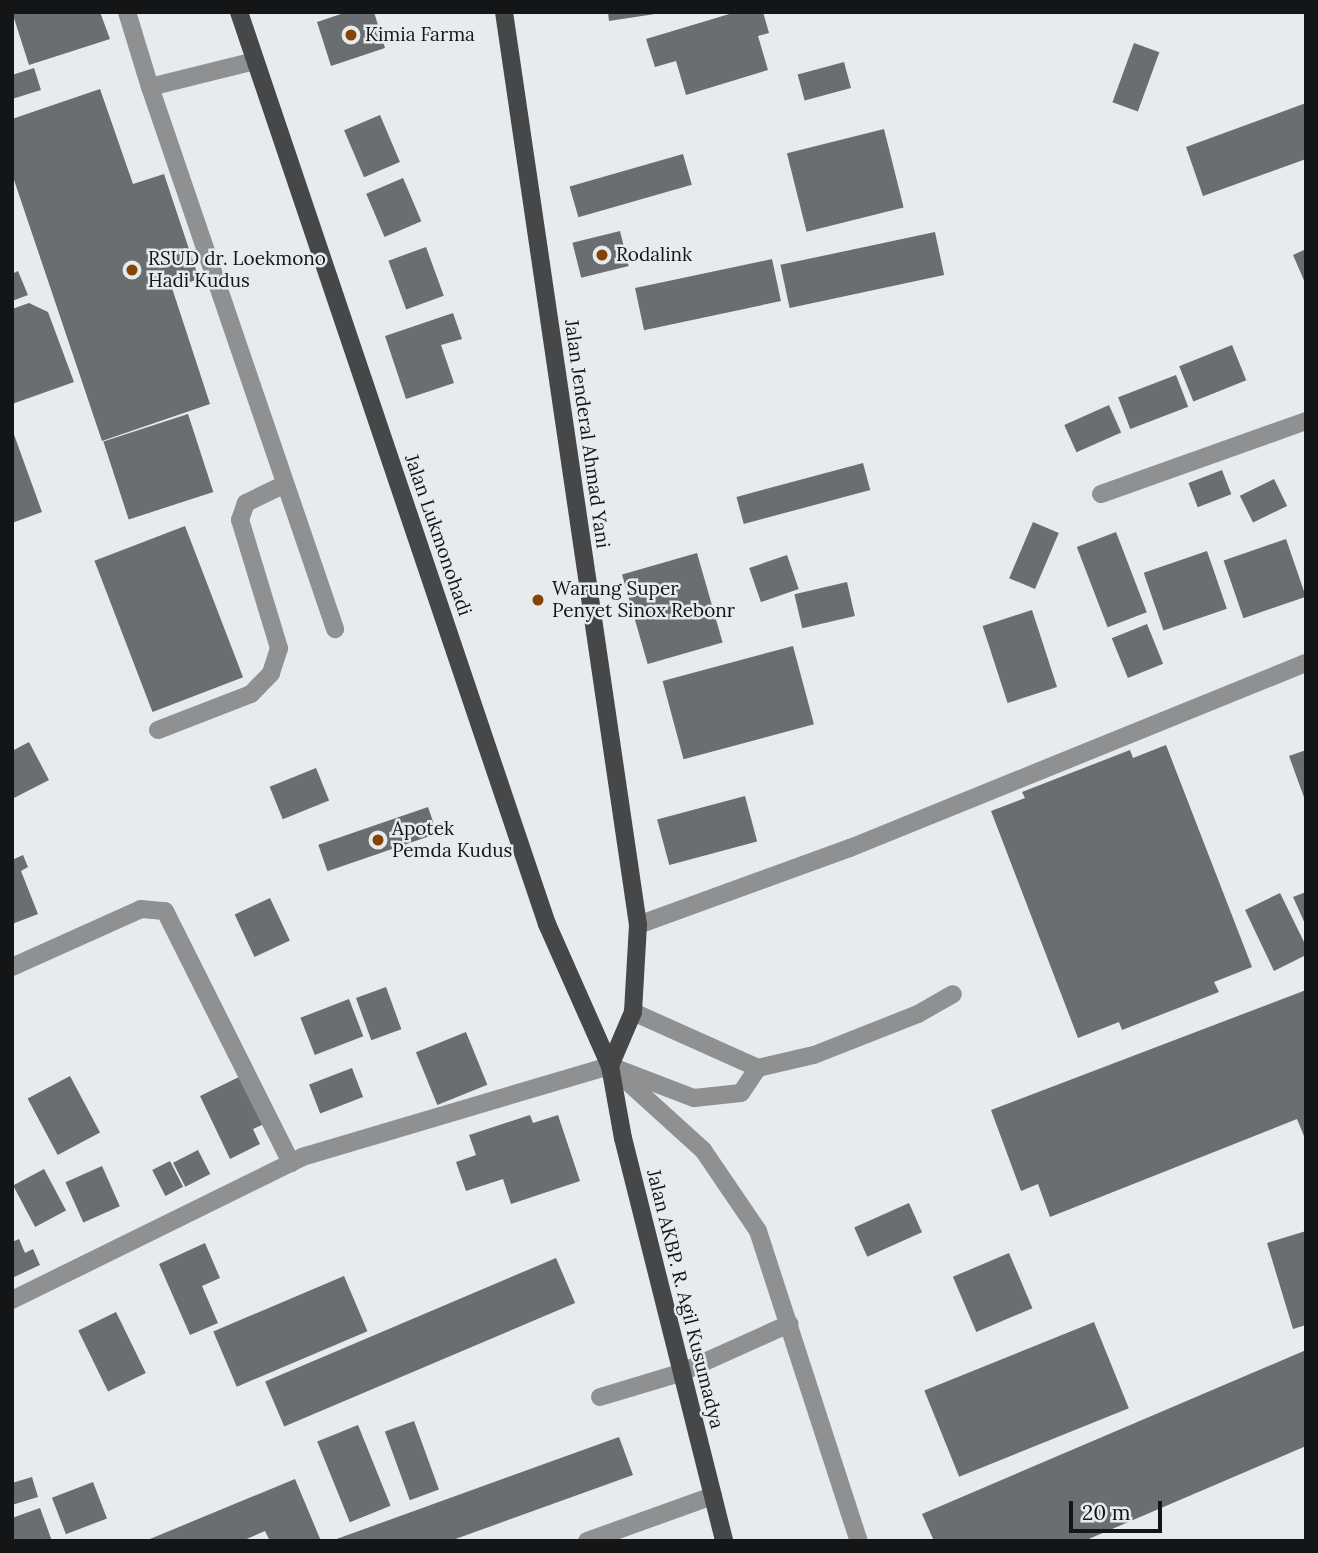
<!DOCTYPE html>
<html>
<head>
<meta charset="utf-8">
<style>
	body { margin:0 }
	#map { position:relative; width:1318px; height:1553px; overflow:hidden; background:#e8ebed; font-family:Lora,serif }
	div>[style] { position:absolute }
	.building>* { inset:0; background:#6b6e70; transform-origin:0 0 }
	.minor>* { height:18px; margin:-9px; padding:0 9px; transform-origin:9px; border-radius:9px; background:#8f9091 }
	.major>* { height:18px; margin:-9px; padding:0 9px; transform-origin:9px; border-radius:9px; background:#454749 }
	.dots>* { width:19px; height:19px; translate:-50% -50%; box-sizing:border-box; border:4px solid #e8ebed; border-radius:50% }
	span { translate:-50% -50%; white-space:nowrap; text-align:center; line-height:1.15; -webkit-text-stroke:5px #e8ebed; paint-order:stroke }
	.poi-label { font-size:19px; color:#141516 }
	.left { translate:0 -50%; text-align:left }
	.street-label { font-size:19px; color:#141516 }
	.frame { position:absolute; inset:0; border:14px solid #141516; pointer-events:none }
	.scale { position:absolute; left:1069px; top:1501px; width:93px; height:32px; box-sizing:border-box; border:4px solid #141516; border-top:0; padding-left:9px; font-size:21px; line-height:24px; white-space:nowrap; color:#141516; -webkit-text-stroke:5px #e8ebed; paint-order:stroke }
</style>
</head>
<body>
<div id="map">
	<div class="building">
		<div style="clip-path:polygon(12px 12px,100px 12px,110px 39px,29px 65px)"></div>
		<div style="clip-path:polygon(347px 12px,374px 12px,385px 48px,331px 66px,317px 22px)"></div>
		<div style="clip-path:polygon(608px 12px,655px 12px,655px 14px,609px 21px)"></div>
		<div style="clip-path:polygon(736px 12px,763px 12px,769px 33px,758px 36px,768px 70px,686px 95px,676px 61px,655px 67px,646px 39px)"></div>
		<div style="left:1134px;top:43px;width:27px;height:63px;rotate:20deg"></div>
		<div style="left:844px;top:62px;width:27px;height:48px;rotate:75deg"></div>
		<div style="clip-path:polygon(34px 68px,41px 90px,12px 99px,12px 75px)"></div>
		<div style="clip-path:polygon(100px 89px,133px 184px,164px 174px,199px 279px,172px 288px,210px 404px,102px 441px,12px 174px,12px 119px)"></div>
		<div style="clip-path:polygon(1306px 103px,1306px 159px,1203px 196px,1186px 147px)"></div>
		<div style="left:380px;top:115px;width:51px;height:39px;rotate:67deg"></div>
		<div style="left:884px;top:129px;width:81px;height:100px;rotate:76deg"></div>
		<div style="left:683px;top:154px;width:32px;height:118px;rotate:74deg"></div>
		<div style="left:403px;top:178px;width:47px;height:40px;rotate:67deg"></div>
		<div style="left:620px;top:231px;width:36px;height:49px;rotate:76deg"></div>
		<div style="left:935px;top:232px;width:44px;height:158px;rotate:78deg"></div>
		<div style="left:426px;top:247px;width:52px;height:40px;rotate:70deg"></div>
		<div style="clip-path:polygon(1306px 249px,1306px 285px,1293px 255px)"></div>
		<div style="left:772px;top:259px;width:43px;height:140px;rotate:78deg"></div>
		<div style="clip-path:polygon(18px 271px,28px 295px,12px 301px,12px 274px)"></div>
		<div style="clip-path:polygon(29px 303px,48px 312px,74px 382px,12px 404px,12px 309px)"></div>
		<div style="clip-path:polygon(453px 313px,462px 339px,441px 345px,454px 383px,406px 399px,385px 336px)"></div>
		<div style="left:1232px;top:345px;width:38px;height:57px;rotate:68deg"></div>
		<div style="left:1176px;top:375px;width:34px;height:62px;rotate:69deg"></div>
		<div style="left:1109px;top:405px;width:30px;height:49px;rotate:66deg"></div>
		<div style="left:188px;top:414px;width:82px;height:89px;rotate:72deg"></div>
		<div style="clip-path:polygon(12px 429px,42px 512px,12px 523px)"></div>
		<div style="left:863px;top:463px;width:28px;height:131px;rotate:75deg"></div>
		<div style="left:1222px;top:470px;width:26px;height:36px;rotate:69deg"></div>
		<div style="left:1274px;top:479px;width:30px;height:38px;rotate:64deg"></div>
		<div style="left:1033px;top:522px;width:28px;height:61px;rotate:23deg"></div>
		<div style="left:185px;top:526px;width:162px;height:97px;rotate:69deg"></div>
		<div style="left:1116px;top:532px;width:86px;height:42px;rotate:69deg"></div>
		<div style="left:1286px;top:539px;width:61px;height:66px;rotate:71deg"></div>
		<div style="left:1207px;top:551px;width:61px;height:67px;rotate:71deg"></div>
		<div style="left:697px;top:553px;width:93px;height:78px;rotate:74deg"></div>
		<div style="left:787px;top:555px;width:36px;height:40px;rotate:71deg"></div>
		<div style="left:847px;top:582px;width:35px;height:54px;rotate:77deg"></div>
		<div style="left:1032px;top:610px;width:81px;height:52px;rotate:72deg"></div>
		<div style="left:1147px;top:624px;width:43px;height:38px;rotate:68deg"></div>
		<div style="left:793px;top:646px;width:81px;height:135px;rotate:75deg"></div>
		<div style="clip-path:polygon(29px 742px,49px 780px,12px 799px,12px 751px)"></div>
		<div style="clip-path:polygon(1166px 745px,1252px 967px,1214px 982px,1219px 992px,1122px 1030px,1119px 1022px,1078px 1038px,991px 811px,1025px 798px,1022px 792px,1130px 750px,1133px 758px)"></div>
		<div style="clip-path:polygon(1306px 750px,1306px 800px,1305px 800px,1289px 756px)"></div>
		<div style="left:316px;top:768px;width:35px;height:50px;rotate:68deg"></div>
		<div style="left:745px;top:796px;width:47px;height:91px;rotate:75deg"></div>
		<div style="left:428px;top:807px;width:28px;height:116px;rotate:71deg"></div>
		<div style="clip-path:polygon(23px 855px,28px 867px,21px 871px,38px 914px,12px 924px,12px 860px)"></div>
		<div style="clip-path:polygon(1306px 892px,1306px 926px,1293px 897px)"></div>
		<div style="clip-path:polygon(1280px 893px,1306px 946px,1306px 955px,1274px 971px,1245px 910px)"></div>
		<div style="left:270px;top:898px;width:47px;height:39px;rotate:65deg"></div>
		<div style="left:386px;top:987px;width:45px;height:32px;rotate:70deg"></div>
		<div style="clip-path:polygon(1306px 990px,1306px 1141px,1297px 1119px,1050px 1217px,1038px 1184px,1021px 1191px,991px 1110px)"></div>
		<div style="left:349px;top:999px;width:40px;height:52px;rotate:69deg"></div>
		<div style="left:466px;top:1032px;width:57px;height:54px;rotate:68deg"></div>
		<div style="left:352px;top:1068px;width:31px;height:46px;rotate:69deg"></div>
		<div style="left:70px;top:1076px;width:64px;height:48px;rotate:62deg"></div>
		<div style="clip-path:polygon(241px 1076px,264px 1124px,253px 1129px,260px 1144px,230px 1159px,200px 1096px)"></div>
		<div style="clip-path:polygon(530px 1115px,533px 1123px,558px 1115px,580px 1181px,511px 1204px,503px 1179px,466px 1191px,456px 1162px,476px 1155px,469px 1135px)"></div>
		<div style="left:198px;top:1150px;width:27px;height:28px;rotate:63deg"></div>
		<div style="left:170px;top:1161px;width:29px;height:20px;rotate:63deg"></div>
		<div style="left:102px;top:1166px;width:44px;height:40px;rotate:66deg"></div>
		<div style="left:44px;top:1169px;width:47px;height:35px;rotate:62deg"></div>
		<div style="left:909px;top:1203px;width:32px;height:60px;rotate:66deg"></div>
		<div style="clip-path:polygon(1306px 1231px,1306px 1325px,1293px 1329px,1267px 1243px)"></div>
		<div style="clip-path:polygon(19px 1239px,25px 1253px,33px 1249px,40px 1265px,12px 1278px,12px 1242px)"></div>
		<div style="clip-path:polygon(205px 1243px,220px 1278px,202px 1286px,218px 1323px,190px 1335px,159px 1264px)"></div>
		<div style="left:1009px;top:1253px;width:60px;height:61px;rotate:67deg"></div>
		<div style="left:556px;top:1258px;width:49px;height:316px;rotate:67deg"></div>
		<div style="left:344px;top:1276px;width:60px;height:142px;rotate:67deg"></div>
		<div style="left:116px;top:1312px;width:68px;height:42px;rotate:64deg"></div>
		<div style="left:1094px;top:1322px;width:93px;height:183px;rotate:68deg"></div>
		<div style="clip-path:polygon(1306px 1350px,1306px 1446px,1084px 1541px,934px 1541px,922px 1514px)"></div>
		<div style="left:414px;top:1421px;width:73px;height:31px;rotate:70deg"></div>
		<div style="left:358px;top:1425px;width:87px;height:44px;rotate:68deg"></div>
		<div style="clip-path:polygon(619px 1437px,633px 1475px,450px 1541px,331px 1541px)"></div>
		<div style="clip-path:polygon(32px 1477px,38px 1497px,12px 1505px,12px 1483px)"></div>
		<div style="clip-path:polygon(295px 1479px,321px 1541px,270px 1541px,265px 1531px,242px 1541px,145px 1541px)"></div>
		<div style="left:93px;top:1482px;width:39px;height:44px;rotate:69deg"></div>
		<div style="clip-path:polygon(40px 1508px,52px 1541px,12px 1541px,12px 1518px)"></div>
	</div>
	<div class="minor">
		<div style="left:127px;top:12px;width:78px;rotate:73deg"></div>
		<div style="left:150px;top:87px;width:108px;rotate:-13.9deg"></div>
		<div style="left:150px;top:87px;width:573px;rotate:71.15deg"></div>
		<div style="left:1101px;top:494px;width:218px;rotate:-19.6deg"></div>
		<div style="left:158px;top:730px;width:100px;rotate:-21.2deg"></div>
		<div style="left:251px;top:694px;width:29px;rotate:-46deg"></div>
		<div style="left:271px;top:673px;width:26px;rotate:-72deg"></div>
		<div style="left:279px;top:648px;width:134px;rotate:-106.9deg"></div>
		<div style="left:240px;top:520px;width:18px;rotate:-71deg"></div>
		<div style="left:246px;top:503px;width:41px;rotate:-25.9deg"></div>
		<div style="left:638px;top:925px;width:226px;rotate:-20deg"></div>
		<div style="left:850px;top:848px;width:492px;rotate:-22.1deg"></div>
		<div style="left:12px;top:967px;width:141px;rotate:-24.2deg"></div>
		<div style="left:141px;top:909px;width:24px;rotate:5deg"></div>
		<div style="left:165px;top:911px;width:282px;rotate:63.4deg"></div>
		<div style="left:633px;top:1012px;width:137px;rotate:24.1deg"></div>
		<div style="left:758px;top:1068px;width:57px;rotate:-13.1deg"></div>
		<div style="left:814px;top:1055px;width:112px;rotate:-21.5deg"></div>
		<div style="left:918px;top:1014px;width:40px;rotate:-29.7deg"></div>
		<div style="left:618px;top:1073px;width:115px;rotate:42.2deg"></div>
		<div style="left:703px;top:1150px;width:98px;rotate:55.8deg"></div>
		<div style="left:758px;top:1231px;width:326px;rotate:72deg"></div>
		<div style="left:12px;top:1300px;width:323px;rotate:-26.2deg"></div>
		<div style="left:302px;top:1157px;width:321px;rotate:-16.5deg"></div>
		<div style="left:610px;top:1066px;width:90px;rotate:20.9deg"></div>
		<div style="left:694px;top:1098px;width:47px;rotate:-6.1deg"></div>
		<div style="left:741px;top:1093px;width:30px;rotate:-56deg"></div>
		<div style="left:600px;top:1397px;width:84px;rotate:-16.7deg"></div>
		<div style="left:680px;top:1373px;width:120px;rotate:-24.2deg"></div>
		<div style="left:587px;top:1541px;width:134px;rotate:-19.7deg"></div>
	</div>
	<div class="major">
		<div style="left:239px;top:12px;width:963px;rotate:71.34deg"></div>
		<div style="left:547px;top:924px;width:155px;rotate:66.1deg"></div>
		<div style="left:610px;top:1066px;width:73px;rotate:79.8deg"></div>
		<div style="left:623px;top:1138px;width:415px;rotate:75.9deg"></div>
		<div style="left:504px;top:12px;width:923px;rotate:81.65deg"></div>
		<div style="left:638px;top:925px;width:87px;rotate:93.3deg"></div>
		<div style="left:633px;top:1012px;width:59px;rotate:113.1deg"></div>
	</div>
	<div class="dots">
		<div style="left:351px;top:35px;background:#834405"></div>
		<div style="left:602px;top:255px;background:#834405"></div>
		<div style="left:132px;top:270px;background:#834405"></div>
		<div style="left:538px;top:600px;background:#834405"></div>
		<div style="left:378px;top:840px;background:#834405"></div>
	</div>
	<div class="poi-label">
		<span class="left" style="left:365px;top:35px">Kimia Farma</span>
		<span class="left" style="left:616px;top:255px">Rodalink</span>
		<span class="left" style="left:148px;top:270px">RSUD dr. Loekmono<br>Hadi Kudus</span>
		<span class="left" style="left:552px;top:600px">Warung Super<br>Penyet Sinox Rebonr</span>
		<span class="left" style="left:392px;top:840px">Apotek<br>Pemda Kudus</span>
	</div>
	<div class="street-label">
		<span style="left:587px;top:434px;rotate:82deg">Jalan Jenderal Ahmad Yani</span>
		<span style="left:438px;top:535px;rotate:71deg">Jalan Lukmonohadi</span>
		<span style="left:685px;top:1299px;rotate:76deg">Jalan AKBP. R. Agil Kusumadya</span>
	</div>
	<div class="frame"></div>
	<div class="scale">20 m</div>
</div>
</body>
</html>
